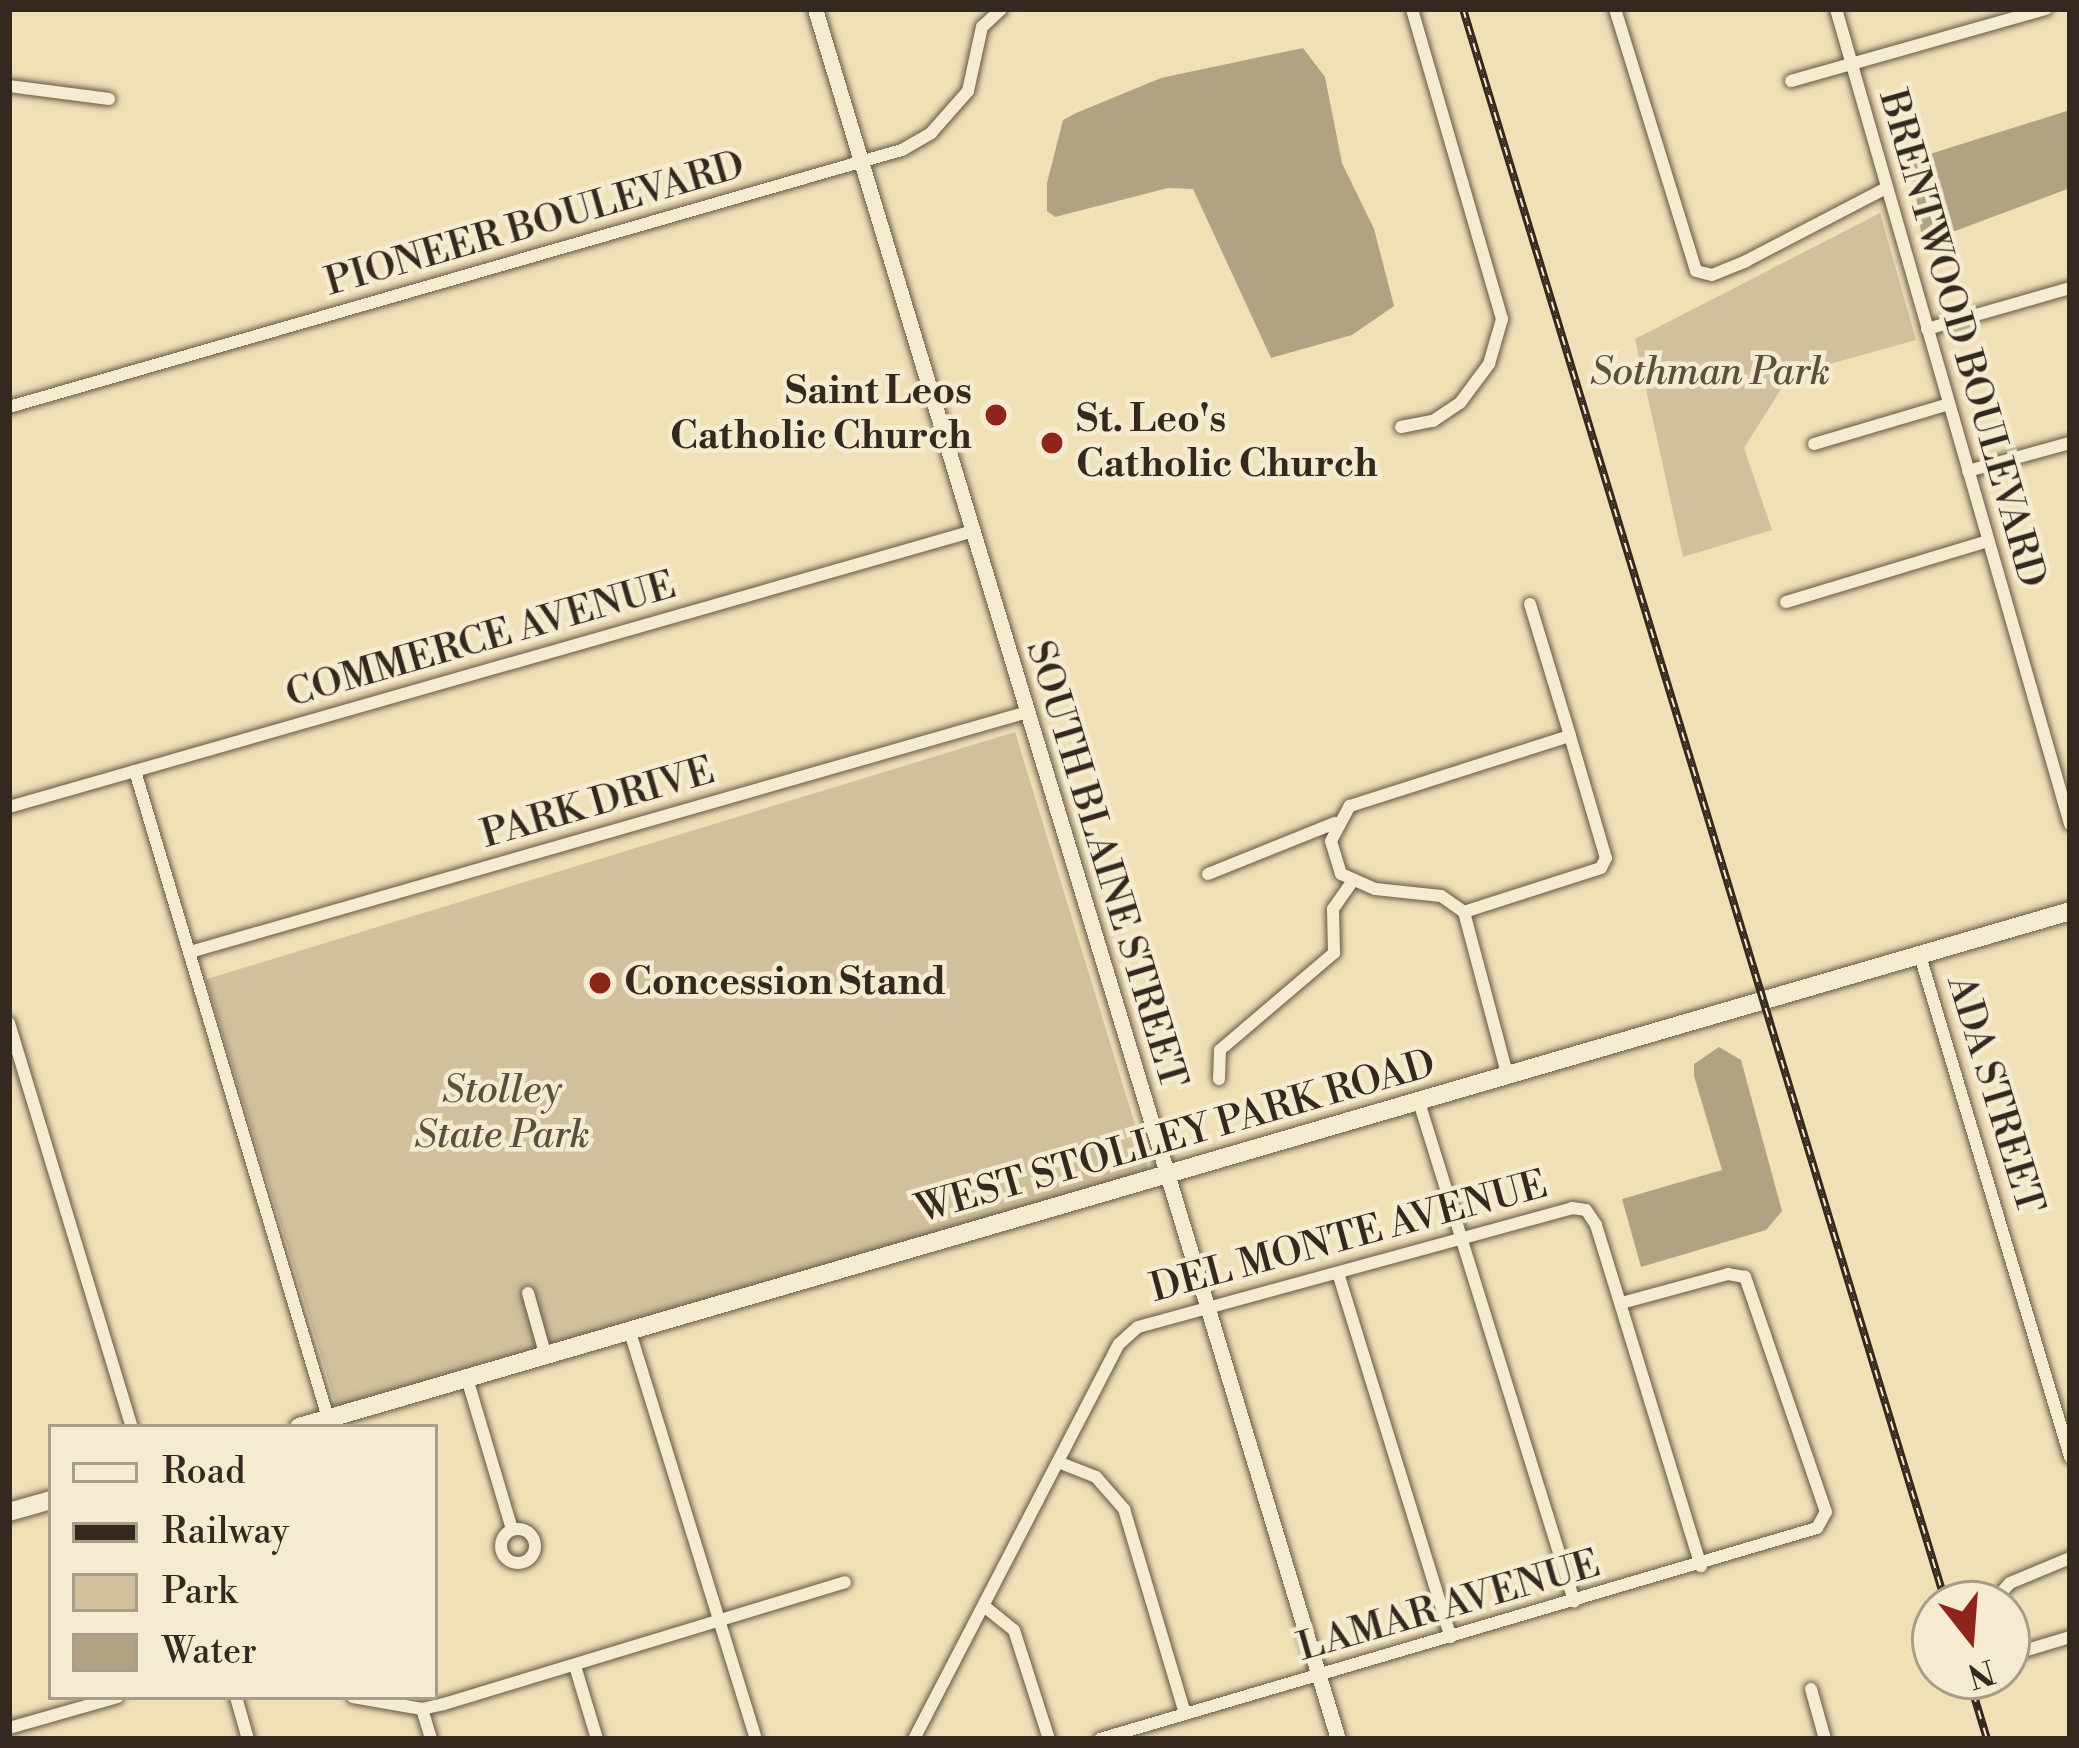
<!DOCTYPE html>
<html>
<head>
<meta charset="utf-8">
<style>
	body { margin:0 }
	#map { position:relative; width:2079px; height:1748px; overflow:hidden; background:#f0e0b6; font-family:"Libre Bodoni",serif }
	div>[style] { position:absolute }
	.green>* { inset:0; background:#d0c19c; transform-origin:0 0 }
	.water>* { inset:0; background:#b0a283 }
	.roads { filter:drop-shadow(0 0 3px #645745) drop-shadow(0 0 3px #645745) }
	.minor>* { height:12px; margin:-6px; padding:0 6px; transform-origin:6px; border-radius:6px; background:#f5ebd0 }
	.minor>.ring { margin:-6px; padding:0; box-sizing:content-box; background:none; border:12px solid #f5ebd0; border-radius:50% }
	.tertiary>* { height:15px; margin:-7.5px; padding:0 7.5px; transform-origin:7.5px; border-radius:7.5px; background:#f5ebd0 }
	.secondary>* { height:18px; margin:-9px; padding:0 9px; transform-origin:9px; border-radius:9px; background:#f5ebd0 }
	.rail>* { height:8px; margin-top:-4px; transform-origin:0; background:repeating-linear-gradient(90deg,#f5ebd0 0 9px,#35291f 0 18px); box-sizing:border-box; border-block:3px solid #35291f }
	.dots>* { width:33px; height:33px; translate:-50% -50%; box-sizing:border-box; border:6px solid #f5ebd0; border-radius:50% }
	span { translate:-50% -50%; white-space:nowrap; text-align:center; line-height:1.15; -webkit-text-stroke:9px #f5ebd0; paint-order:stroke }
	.street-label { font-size:39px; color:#35291f }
	.park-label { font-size:39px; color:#5c4f3e; font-style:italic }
	.poi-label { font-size:39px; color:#35291f; font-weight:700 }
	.right { translate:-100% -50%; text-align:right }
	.left { translate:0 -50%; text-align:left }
	.frame { position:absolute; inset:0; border:12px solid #35291f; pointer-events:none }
	.legend { position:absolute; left:48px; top:1424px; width:390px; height:276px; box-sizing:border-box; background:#f5ebd0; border:3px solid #a89d89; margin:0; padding:15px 21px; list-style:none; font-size:36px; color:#35291f }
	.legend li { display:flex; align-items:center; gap:24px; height:60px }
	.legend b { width:60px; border:3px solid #a89d89 }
	.north { position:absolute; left:1911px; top:1580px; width:120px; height:120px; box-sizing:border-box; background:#f5ebd0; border:3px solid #a89d89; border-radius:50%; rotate:163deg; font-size:33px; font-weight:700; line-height:48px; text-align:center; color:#35291f }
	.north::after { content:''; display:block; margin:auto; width:42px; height:54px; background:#8f2418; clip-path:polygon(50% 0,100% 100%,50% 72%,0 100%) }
</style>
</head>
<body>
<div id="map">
	<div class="green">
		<div style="clip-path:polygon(1880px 213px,1916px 340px,1790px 375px,1744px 448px,1772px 530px,1683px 557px,1635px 339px)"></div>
		<div style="left:1015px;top:732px;width:458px;height:846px;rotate:73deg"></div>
	</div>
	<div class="water">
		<div style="clip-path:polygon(1303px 48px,1325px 77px,1342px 163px,1374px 229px,1394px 306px,1352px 335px,1271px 358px,1193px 189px,1168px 188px,1055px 217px,1047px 211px,1047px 183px,1063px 120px,1076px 113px,1161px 78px)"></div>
		<div style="clip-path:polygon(2070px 110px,2070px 188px,1955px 231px,1921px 232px,1911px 160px)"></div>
		<div style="clip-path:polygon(1719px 1047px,1741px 1060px,1782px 1211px,1766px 1230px,1641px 1267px,1622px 1199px,1722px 1170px,1694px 1076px,1694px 1064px)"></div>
	</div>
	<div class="roads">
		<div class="minor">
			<div style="left:1615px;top:9px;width:274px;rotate:72.8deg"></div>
			<div style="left:1696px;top:271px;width:16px;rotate:14deg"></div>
			<div style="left:1712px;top:275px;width:37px;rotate:-22deg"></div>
			<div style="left:1746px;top:261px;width:158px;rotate:-27.5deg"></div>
			<div style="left:1836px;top:9px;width:848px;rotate:73.98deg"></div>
			<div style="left:1791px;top:81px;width:265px;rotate:-15.8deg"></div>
			<div style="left:9px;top:86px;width:101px;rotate:7.4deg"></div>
			<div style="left:1927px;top:329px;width:149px;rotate:-16deg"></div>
			<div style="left:9px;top:407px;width:929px;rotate:-16.06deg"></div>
			<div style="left:902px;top:150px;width:34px;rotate:-30deg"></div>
			<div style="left:931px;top:133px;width:56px;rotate:-48.6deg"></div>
			<div style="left:968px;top:91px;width:66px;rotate:-77.7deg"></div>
			<div style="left:982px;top:27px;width:26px;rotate:-43deg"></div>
			<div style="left:1401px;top:427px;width:33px;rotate:-11deg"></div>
			<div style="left:1433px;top:421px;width:32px;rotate:-34deg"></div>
			<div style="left:1460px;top:403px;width:49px;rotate:-53.4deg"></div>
			<div style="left:1489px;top:364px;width:47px;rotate:-73.9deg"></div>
			<div style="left:1502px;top:319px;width:323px;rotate:-106.2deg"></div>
			<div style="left:1814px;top:444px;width:141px;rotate:-16.5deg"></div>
			<div style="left:1968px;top:471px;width:106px;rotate:-15.4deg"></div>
			<div style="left:1786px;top:602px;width:211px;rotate:-16.8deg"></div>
			<div style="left:1530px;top:604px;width:138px;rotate:73.1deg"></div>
			<div style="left:1570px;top:736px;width:127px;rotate:73.6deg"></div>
			<div style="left:1606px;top:858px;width:11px;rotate:117deg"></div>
			<div style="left:1601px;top:868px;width:144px;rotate:162.2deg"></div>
			<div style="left:1464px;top:912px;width:28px;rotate:-145deg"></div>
			<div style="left:1441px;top:896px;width:66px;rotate:-173.9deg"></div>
			<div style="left:1375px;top:889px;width:37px;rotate:-156deg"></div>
			<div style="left:1341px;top:874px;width:34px;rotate:-107deg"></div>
			<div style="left:1331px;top:841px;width:40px;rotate:-62deg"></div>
			<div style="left:1350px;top:806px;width:231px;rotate:-17.7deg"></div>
			<div style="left:135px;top:771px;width:675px;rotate:73.39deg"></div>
			<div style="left:9px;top:807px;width:1000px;rotate:-15.97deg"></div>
			<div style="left:1208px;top:874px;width:137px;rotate:-21.9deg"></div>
			<div style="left:1464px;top:912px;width:171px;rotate:75.1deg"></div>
			<div style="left:190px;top:952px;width:868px;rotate:-15.99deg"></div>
			<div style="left:1921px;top:959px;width:520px;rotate:73.34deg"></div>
			<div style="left:9px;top:1023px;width:422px;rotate:73.1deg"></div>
			<div style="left:1219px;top:1079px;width:29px;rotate:-88deg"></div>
			<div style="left:1220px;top:1050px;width:150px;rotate:-40.4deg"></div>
			<div style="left:1334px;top:953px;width:44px;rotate:-91.3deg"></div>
			<div style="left:1333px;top:909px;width:35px;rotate:-55deg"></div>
			<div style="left:1419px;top:1102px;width:523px;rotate:72.74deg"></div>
			<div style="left:1338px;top:1273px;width:381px;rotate:72.8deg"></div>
			<div style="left:528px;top:1293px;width:62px;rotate:74.2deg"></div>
			<div style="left:629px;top:1329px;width:429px;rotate:72.8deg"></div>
			<div style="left:466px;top:1375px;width:161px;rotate:73.4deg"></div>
			<div style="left:1058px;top:1462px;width:41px;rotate:21.5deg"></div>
			<div style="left:1096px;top:1477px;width:43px;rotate:48.8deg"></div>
			<div style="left:1124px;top:1509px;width:214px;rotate:73.4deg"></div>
			<div class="ring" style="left:501px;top:1529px;width:22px;height:22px"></div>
			<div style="left:1991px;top:1604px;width:28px;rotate:-48deg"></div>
			<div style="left:2010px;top:1583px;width:65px;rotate:-22.6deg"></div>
			<div style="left:984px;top:1606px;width:38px;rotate:39deg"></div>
			<div style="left:1014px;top:1630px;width:114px;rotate:72.2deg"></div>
			<div style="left:2007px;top:1656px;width:66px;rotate:-16.8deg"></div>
			<div style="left:575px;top:1666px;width:76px;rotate:73.2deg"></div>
			<div style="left:1811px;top:1689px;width:52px;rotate:74.4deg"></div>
			<div style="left:236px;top:1697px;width:44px;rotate:74.1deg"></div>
			<div style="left:353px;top:1697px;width:70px;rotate:9.9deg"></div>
			<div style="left:422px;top:1709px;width:23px;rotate:-13deg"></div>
			<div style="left:444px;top:1704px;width:419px;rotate:-16.9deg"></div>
			<div style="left:422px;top:1709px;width:31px;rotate:73deg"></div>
			<div style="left:9px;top:1728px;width:113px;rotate:-15.9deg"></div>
			<div style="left:914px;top:1739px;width:445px;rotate:-62.6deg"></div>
			<div style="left:1119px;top:1344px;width:25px;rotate:-42deg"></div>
			<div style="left:1138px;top:1327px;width:450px;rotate:-15.3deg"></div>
			<div style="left:1572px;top:1208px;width:14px;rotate:8deg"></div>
			<div style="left:1586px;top:1210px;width:18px;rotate:56deg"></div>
			<div style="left:1596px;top:1225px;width:357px;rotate:72.9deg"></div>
			<div style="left:1100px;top:1739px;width:747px;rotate:-16.4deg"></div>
			<div style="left:1817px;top:1528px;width:18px;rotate:-61deg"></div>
			<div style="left:1826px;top:1512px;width:249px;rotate:-109deg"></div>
			<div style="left:1745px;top:1277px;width:17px;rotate:-170deg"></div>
			<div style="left:1728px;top:1274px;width:111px;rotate:164.8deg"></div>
		</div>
		<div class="tertiary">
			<div style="left:815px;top:9px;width:1807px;rotate:73.18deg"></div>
		</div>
		<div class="secondary">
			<div style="left:299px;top:1427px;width:1845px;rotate:-16.24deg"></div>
			<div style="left:9px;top:1512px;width:44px;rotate:-15.9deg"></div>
		</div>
	</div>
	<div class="rail">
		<div style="left:1463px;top:9px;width:1667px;rotate:73.15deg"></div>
		<div style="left:1968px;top:1676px;width:66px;rotate:73.2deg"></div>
	</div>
	<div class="dots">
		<div style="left:996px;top:415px;background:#8f2418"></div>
		<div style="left:1052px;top:443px;background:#8f2418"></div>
		<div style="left:600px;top:983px;background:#8f2418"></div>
	</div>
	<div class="street-label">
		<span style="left:535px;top:225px;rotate:-16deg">PIONEER BOULEVARD</span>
		<span style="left:1961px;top:339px;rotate:74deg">BRENTWOOD BOULEVARD</span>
		<span style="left:481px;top:641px;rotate:-16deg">COMMERCE AVENUE</span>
		<span style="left:598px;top:804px;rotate:-16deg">PARK DRIVE</span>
		<span style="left:1105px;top:865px;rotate:73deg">SOUTH BLAINE STREET</span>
		<span style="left:1994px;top:1095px;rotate:73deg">ADA STREET</span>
		<span style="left:1176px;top:1138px;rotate:-16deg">WEST STOLLEY PARK ROAD</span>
		<span style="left:1349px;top:1238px;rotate:-15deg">DEL MONTE AVENUE</span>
		<span style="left:1449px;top:1607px;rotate:-16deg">LAMAR AVENUE</span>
	</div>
	<div class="park-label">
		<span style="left:1710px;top:373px">Sothman Park</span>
		<span style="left:502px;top:1114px">Stolley<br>State Park</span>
	</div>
	<div class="poi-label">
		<span class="right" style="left:972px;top:415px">Saint Leos<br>Catholic Church</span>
		<span class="left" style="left:1076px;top:443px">St. Leo's<br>Catholic Church</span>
		<span class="left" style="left:624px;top:983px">Concession Stand</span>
	</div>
	<div class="frame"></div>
	<ul class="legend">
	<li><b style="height:15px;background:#f5ebd0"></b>Road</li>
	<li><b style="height:15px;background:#35291f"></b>Railway</li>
	<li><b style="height:33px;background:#d0c19c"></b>Park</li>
	<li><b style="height:33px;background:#b0a283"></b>Water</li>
	</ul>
	<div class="north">N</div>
</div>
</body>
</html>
